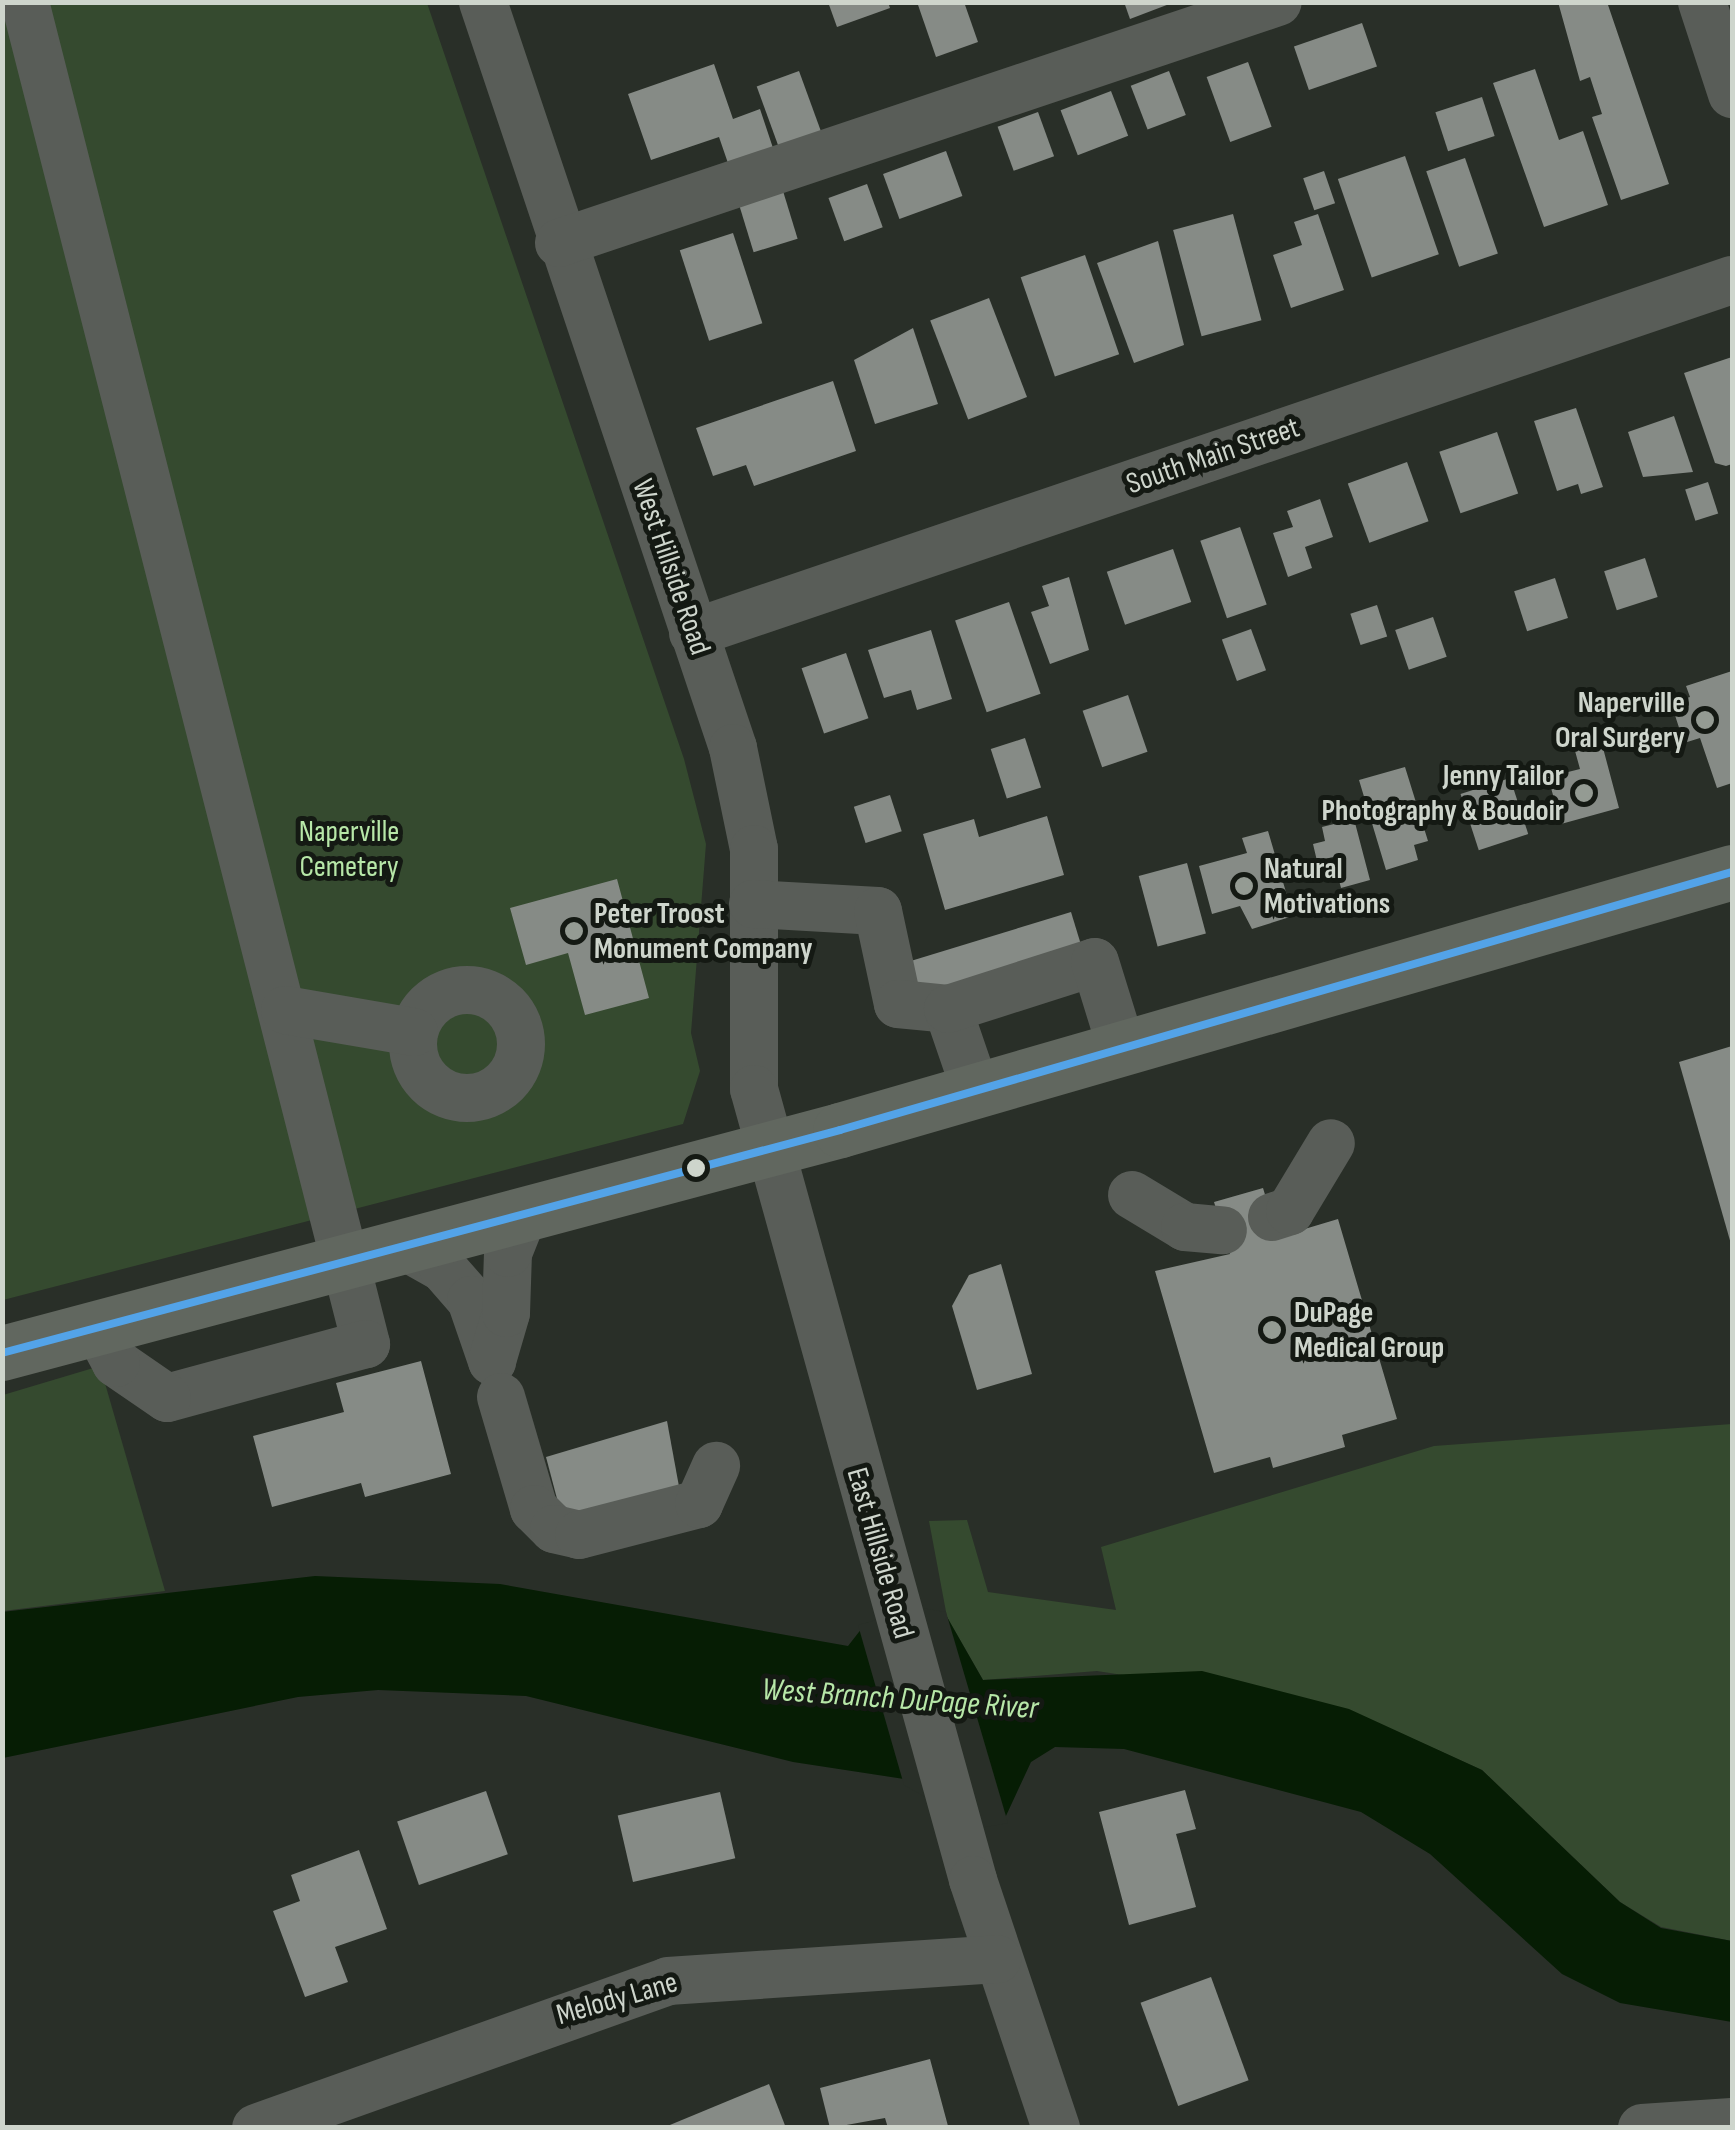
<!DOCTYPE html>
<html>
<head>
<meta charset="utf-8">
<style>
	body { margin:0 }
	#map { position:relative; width:1735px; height:2130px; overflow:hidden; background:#292f28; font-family:"Sofia Sans Condensed",sans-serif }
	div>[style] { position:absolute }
	.green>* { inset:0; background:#354a2f }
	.water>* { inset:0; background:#061d04 }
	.pier>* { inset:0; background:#292f28 }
	.building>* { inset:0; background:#868b86; transform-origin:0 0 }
	.minor>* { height:48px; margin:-24px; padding:0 24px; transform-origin:24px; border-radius:24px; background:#595d58 }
	.minor>.ring { margin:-24px; padding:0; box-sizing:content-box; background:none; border:48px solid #595d58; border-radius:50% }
	.major>* { height:55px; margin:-27.5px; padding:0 27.5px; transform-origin:27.5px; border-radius:27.5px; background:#61675f }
	.bus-1>* { height:8px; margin:-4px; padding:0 4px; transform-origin:4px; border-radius:4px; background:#53a3e8 }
	.dots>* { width:28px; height:28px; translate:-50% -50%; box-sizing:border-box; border:5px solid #141913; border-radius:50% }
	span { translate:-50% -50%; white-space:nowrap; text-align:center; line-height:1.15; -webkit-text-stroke:10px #141913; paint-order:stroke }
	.street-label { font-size:30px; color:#ced5cc }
	.poi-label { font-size:30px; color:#ced5cc; font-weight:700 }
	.right { translate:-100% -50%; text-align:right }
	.left { translate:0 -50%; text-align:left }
	.park-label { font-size:30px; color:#b7e7a8 }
	.water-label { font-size:32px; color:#b7e7a8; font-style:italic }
	.frame { position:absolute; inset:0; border:5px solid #ced5cc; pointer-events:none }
</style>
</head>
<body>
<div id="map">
	<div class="green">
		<div style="clip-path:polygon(3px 3px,427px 3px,684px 759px,706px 844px,691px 1033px,700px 1071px,683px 1124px,3px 1300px)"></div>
		<div style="clip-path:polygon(100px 1366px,165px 1591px,3px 1611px,3px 1395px)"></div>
		<div style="clip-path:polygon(1732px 1424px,1732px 1941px,1661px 1927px,1620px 1902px,1482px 1770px,1349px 1710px,1097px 1671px,983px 1680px,947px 1617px,929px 1521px,967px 1520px,988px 1592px,1116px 1610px,1101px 1547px,1434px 1446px)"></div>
	</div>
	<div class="water">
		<div style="clip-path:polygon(315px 1576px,500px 1584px,848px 1646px,866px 1623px,947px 1617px,983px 1680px,1202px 1671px,1349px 1709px,1482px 1770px,1620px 1902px,1661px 1928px,1732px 1941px,1732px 2022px,1620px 2003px,1562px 1974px,1430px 1854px,1361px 1812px,1124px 1749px,1055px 1747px,1031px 1762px,1005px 1818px,904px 1779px,793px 1762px,526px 1696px,378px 1690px,298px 1697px,3px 1758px,2px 1612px)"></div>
	</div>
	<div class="pier">
		<div style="clip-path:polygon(921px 1608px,946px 1612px,1008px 1823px,980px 1828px,904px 1785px,858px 1625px)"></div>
	</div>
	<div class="building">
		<div style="clip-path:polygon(828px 2px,888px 2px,890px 8px,837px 27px)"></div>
		<div style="clip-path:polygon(917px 2px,964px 2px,978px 42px,936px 57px)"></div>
		<div style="clip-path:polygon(1124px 2px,1171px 2px,1172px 3px,1130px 19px)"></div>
		<div style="clip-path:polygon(1558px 2px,1607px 2px,1669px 184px,1621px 200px,1592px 117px,1602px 114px,1590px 77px,1580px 81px)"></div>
		<div style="left:1362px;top:23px;width:46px;height:72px;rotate:71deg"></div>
		<div style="left:1248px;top:62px;width:69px;height:44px;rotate:70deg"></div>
		<div style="clip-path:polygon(714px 64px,733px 119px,760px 109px,775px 154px,730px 169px,719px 137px,651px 160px,628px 94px)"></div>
		<div style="clip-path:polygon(1535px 69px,1559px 140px,1583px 131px,1608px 205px,1544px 227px,1493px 83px)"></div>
		<div style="left:799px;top:71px;width:70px;height:45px;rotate:70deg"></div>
		<div style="left:1169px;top:71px;width:47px;height:41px;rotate:69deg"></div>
		<div style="left:1111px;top:91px;width:48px;height:54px;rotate:69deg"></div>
		<div style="left:1482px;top:97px;width:41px;height:49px;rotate:72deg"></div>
		<div style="left:1038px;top:112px;width:47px;height:43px;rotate:70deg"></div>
		<div style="left:946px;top:151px;width:48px;height:67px;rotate:70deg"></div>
		<div style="left:1405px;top:156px;width:104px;height:71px;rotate:71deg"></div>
		<div style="left:1465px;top:158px;width:101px;height:41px;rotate:71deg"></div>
		<div style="left:1324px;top:171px;width:34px;height:22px;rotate:71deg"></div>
		<div style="left:867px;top:184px;width:46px;height:41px;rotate:70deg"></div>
		<div style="left:783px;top:191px;width:50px;height:46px;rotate:73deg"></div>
		<div style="left:1233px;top:214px;width:110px;height:62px;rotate:75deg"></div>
		<div style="clip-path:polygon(1318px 214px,1344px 290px,1291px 308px,1273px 255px,1302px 245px,1294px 222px)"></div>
		<div style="left:733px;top:233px;width:95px;height:56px;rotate:72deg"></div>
		<div style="clip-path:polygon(1158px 241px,1184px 345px,1134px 363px,1097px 263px)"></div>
		<div style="left:1085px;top:255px;width:105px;height:68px;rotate:71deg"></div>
		<div style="left:989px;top:298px;width:106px;height:63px;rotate:69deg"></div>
		<div style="clip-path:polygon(913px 328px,938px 404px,875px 424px,854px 360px)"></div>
		<div style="clip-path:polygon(1732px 357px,1732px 464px,1726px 466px,1715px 463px,1684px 373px)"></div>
		<div style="clip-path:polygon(833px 381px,856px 451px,754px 486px,746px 465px,713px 476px,696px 428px)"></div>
		<div style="clip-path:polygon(1576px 408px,1603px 487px,1581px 494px,1578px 484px,1557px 491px,1534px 421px)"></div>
		<div style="clip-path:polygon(1674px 416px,1693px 472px,1643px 477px,1628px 432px)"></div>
		<div style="left:1497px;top:432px;width:65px;height:61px;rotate:71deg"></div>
		<div style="left:1407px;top:462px;width:63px;height:63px;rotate:70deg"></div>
		<div style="left:1708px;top:482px;width:33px;height:24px;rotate:72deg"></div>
		<div style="clip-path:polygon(1320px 499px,1333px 537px,1305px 547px,1312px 568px,1288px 577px,1273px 533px,1293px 527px,1287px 511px)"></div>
		<div style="left:1240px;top:527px;width:82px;height:42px;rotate:71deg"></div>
		<div style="left:1173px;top:549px;width:56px;height:70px;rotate:71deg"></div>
		<div style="left:1645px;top:558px;width:41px;height:43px;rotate:72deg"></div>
		<div style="clip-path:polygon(1069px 577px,1089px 650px,1050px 664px,1031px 612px,1049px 606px,1042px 586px)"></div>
		<div style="left:1555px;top:578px;width:42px;height:43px;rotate:72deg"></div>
		<div style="left:1009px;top:602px;width:97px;height:57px;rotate:71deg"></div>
		<div style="left:1377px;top:605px;width:33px;height:28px;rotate:72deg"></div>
		<div style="left:1433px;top:617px;width:42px;height:40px;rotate:71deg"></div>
		<div style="left:1251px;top:629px;width:44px;height:31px;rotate:70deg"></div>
		<div style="clip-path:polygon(931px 630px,952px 699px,917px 710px,911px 690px,884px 698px,868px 650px)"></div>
		<div style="left:846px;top:653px;width:69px;height:47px;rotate:71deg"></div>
		<div style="clip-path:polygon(1732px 671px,1732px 783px,1717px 788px,1700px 738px,1684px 743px,1671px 703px,1690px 697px,1686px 686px)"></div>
		<div style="left:1128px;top:695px;width:60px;height:48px;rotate:71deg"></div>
		<div style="clip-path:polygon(1599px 733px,1619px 808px,1561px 824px,1548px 777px,1580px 769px,1572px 740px)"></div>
		<div style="left:1025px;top:738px;width:52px;height:36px;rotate:72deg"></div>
		<div style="clip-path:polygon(1405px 767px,1428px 841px,1414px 845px,1418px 860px,1386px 870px,1359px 780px)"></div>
		<div style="left:1510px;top:778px;width:59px;height:52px;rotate:72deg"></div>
		<div style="left:890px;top:795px;width:38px;height:38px;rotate:72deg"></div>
		<div style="clip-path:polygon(1047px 816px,1064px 875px,945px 910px,923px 834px,974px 819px,979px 837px)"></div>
		<div style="clip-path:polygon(1354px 819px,1370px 880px,1341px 888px,1333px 857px,1317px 861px,1313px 844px,1325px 841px,1322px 827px)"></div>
		<div style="clip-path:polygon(1268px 831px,1293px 916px,1252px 929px,1240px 906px,1212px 914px,1199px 866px,1247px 853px,1242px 838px)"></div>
		<div style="left:1187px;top:863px;width:73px;height:50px;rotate:75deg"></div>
		<div style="clip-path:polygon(617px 879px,649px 998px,585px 1015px,568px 953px,526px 965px,510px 908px)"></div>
		<div style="left:1071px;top:912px;width:42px;height:177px;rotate:73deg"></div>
		<div style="clip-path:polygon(1732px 1046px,1732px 1244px,1731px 1244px,1679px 1062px)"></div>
		<div style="clip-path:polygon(1263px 1188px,1278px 1237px,1338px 1219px,1397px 1419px,1342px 1435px,1345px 1447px,1273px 1468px,1270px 1457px,1214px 1473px,1155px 1271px,1230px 1254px,1214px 1202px)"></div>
		<div style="clip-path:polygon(1001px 1264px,1032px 1374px,977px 1390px,952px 1306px,969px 1275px)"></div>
		<div style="clip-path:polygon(421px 1361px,451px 1474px,365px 1497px,361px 1483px,272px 1507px,253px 1436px,344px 1412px,336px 1383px)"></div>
		<div style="clip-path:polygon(667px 1421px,680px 1492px,578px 1519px,560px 1510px,546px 1457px)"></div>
		<div style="clip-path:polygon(1185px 1790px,1196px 1829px,1176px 1834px,1196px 1907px,1129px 1925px,1099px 1812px)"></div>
		<div style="left:486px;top:1791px;width:67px;height:94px;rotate:71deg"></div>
		<div style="left:720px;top:1792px;width:68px;height:105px;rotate:77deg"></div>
		<div style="clip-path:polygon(359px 1850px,387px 1929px,335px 1947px,348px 1982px,305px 1997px,273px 1911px,300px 1901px,291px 1875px)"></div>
		<div style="left:1211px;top:1977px;width:110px;height:75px;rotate:70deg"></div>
		<div style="clip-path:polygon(930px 2059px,948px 2126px,888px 2128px,885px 2118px,830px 2128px,820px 2088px)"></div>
		<div style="clip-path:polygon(769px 2084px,786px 2128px,665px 2128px,665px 2127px)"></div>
	</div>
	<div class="minor">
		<div style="left:25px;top:2px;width:1385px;rotate:75.74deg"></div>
		<div style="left:366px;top:1344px;width:206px;rotate:164.8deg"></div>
		<div style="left:167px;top:1398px;width:62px;rotate:-145.5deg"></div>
		<div style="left:116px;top:1363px;width:38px;rotate:-118deg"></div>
		<div style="left:483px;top:2px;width:787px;rotate:71.47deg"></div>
		<div style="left:733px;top:748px;width:103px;rotate:78.3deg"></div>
		<div style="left:754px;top:849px;width:240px;rotate:90deg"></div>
		<div style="left:754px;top:1089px;width:821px;rotate:74.52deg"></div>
		<div style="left:973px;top:1880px;width:262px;rotate:71.5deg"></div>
		<div style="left:1702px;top:2px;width:97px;rotate:71.9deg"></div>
		<div style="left:559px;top:243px;width:758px;rotate:-18.53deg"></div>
		<div style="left:693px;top:633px;width:1097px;rotate:-18.77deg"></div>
		<div style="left:753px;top:904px;width:125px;rotate:3.2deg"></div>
		<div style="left:878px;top:911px;width:95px;rotate:77.9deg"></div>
		<div style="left:898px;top:1004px;width:50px;rotate:5.7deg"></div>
		<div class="ring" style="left:413px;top:990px;width:60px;height:60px"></div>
		<div style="left:285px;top:1010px;width:131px;rotate:9.7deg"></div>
		<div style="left:976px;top:1091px;width:87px;rotate:-108.9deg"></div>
		<div style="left:948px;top:1009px;width:154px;rotate:-17.7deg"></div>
		<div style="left:1095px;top:962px;width:91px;rotate:72.8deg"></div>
		<div style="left:1132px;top:1195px;width:62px;rotate:31.1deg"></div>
		<div style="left:1185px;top:1227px;width:38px;rotate:5deg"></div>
		<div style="left:1272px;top:1217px;width:19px;rotate:-18deg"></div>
		<div style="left:1290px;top:1211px;width:79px;rotate:-58.9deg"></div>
		<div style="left:402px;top:1245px;width:47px;rotate:29.3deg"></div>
		<div style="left:443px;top:1268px;width:43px;rotate:48.8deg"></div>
		<div style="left:471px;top:1300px;width:65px;rotate:71deg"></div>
		<div style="left:492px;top:1361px;width:50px;rotate:-73.7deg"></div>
		<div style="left:506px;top:1313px;width:60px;rotate:-88.1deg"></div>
		<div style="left:508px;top:1253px;width:43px;rotate:-68.2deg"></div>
		<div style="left:501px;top:1397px;width:117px;rotate:73.6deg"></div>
		<div style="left:534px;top:1509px;width:28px;rotate:45deg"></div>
		<div style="left:554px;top:1529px;width:26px;rotate:13deg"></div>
		<div style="left:579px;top:1535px;width:124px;rotate:-14.5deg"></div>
		<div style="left:699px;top:1504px;width:42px;rotate:-65.9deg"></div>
		<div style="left:256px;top:2128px;width:437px;rotate:-19.6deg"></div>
		<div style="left:668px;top:1981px;width:330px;rotate:-3.8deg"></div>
		<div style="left:1642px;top:2128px;width:90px;rotate:-3.8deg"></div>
	</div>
	<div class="major">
		<div style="left:2px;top:1353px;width:867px;rotate:-14.9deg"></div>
		<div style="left:840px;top:1130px;width:929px;rotate:-16.13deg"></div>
	</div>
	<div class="bus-1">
		<div style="left:2px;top:1353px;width:867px;rotate:-14.9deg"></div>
		<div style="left:840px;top:1130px;width:929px;rotate:-16.13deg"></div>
	</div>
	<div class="dots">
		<div style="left:1705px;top:720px;background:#949b93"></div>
		<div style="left:1584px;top:793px;background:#949b93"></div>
		<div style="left:1244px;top:886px;background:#949b93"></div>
		<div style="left:574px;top:931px;background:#949b93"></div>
		<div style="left:696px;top:1168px;background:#ced5cc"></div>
		<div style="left:1272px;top:1330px;background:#949b93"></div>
	</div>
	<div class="street-label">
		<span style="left:1213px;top:456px;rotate:-19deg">South Main Street</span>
		<span style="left:671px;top:567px;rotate:71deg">West Hillside Road</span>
		<span style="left:880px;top:1553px;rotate:74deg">East Hillside Road</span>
		<span style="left:617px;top:1999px;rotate:-16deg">Melody Lane</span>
	</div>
	<div class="poi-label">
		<span class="right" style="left:1685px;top:720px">Naperville<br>Oral Surgery</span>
		<span class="right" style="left:1564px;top:793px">Jenny Tailor<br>Photography &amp; Boudoir</span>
		<span class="left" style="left:1264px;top:886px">Natural<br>Motivations</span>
		<span class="left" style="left:594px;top:931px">Peter Troost<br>Monument Company</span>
		<span class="left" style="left:1294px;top:1330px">DuPage<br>Medical Group</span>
	</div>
	<div class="park-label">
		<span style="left:349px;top:849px">Naperville<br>Cemetery</span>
	</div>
	<div class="water-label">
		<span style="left:900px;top:1700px;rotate:4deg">West Branch DuPage River</span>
	</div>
	<div class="frame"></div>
</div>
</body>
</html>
